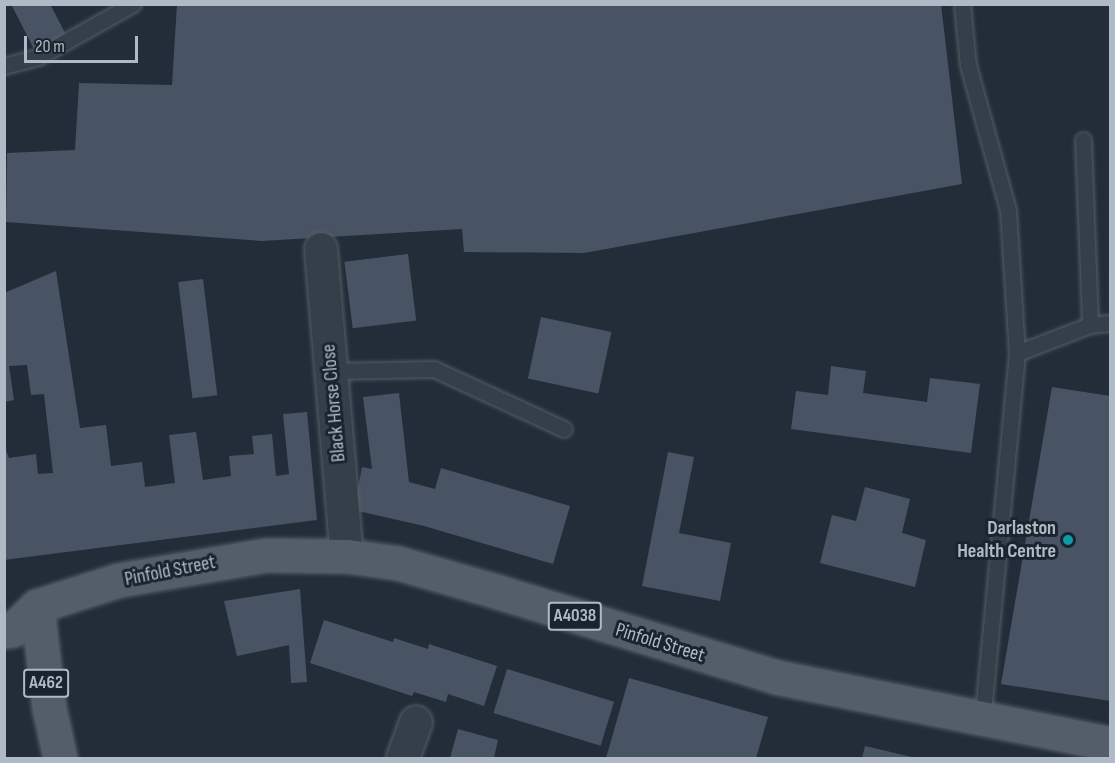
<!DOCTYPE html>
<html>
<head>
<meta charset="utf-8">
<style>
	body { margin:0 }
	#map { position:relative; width:1115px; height:763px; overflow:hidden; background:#222d39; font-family:"Sofia Sans Condensed",sans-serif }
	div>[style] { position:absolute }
	.building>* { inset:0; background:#485463; transform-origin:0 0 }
	.roads { filter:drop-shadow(0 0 2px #535d67) drop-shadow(0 0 2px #535d67) }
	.service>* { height:15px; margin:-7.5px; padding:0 7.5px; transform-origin:7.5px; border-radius:7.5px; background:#353f49 }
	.minor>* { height:32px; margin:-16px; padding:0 16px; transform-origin:16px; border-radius:16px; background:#353f49 }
	.primary>* { height:33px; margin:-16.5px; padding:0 16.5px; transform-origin:16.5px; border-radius:16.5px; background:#535e6a }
	.dots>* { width:16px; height:16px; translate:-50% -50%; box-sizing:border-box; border:3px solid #1b242e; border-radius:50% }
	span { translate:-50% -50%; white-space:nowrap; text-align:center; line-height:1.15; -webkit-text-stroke:6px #1b242e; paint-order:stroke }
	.shield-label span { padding:2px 4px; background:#1b242e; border:2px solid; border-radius:4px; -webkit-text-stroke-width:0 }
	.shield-label { font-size:18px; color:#b0bac6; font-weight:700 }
	.street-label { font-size:20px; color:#b0bac6 }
	.poi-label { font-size:20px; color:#b0bac6; font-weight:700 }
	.right { translate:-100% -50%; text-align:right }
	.frame { position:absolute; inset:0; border:6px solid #b0bac6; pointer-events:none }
	.scale { position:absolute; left:24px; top:36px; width:114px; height:27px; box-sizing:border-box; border:3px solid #b0bac6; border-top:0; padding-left:8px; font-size:18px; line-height:21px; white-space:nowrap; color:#b0bac6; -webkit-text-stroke:4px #1b242e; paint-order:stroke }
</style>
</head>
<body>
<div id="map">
	<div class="building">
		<div style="clip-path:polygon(11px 4px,50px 4px,72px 46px,41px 63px)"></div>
		<div style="clip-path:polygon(177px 4px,941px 4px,962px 184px,584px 253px,464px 252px,462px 229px,262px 241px,6px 222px,7px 153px,75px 150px,79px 83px,172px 85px)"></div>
		<div style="left:408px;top:254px;width:67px;height:64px;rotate:83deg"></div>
		<div style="clip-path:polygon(56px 271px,80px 428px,106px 425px,111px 466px,142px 462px,145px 487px,175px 483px,169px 435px,196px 432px,203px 480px,231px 476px,229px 456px,254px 454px,252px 436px,272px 434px,276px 476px,289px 474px,283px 414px,307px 412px,317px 520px,4px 560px,4px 445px,9px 458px,36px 454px,38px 474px,53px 473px,44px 394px,31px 395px,27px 365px,9px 366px,14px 400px,4px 402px,4px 293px)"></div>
		<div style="left:203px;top:279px;width:117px;height:25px;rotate:83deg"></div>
		<div style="left:541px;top:317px;width:72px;height:63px;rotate:12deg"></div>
		<div style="clip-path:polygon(831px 366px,866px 371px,863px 393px,927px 402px,930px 378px,980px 384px,971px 453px,791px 429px,796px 391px,828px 395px)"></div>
		<div style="clip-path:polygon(1052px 387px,1110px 396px,1110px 701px,1001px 684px)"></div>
		<div style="clip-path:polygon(399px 393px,409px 482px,435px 489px,441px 468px,570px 506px,553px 564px,424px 526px,354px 510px,362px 467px,372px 469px,363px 397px)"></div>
		<div style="clip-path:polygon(668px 452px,694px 457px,679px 533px,731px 543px,720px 601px,642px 586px)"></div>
		<div style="clip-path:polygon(865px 487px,910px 499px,902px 533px,926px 540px,915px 587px,820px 563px,832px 515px,856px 521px)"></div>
		<div style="clip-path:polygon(300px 589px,307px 682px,291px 683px,289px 645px,237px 656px,224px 601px)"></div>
		<div style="clip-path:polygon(324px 620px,393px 642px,394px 638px,428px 649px,429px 644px,497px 666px,484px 706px,448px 694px,446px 702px,414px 692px,412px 696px,310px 663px)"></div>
		<div style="left:507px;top:669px;width:112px;height:46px;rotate:17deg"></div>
		<div style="clip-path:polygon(629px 678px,768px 717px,756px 758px,606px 758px)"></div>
		<div style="clip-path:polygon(458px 729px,498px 740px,494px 758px,450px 758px)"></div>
		<div style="clip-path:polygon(865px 746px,916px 758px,862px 758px)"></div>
	</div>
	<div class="roads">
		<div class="service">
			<div style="left:962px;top:4px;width:61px;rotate:84.4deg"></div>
			<div style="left:968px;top:65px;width:150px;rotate:74.6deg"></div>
			<div style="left:1008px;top:210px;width:143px;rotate:86.4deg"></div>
			<div style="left:1017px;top:353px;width:369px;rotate:95.4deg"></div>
			<div style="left:4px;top:66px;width:35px;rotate:-15deg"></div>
			<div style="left:38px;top:57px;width:109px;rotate:-29.2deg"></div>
			<div style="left:1083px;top:140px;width:185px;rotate:87.8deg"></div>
			<div style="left:1017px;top:353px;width:78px;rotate:-21deg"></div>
			<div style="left:1090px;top:325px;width:20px;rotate:-6deg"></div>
			<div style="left:331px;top:371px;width:103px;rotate:-1.1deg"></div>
			<div style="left:434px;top:369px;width:143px;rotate:24.8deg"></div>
		</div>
		<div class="minor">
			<div style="left:321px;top:249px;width:308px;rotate:85.2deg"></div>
			<div style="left:403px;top:758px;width:38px;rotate:-70deg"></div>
		</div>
		<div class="primary">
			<div style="left:37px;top:606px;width:103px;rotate:83.3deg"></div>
			<div style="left:49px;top:708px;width:51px;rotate:77.6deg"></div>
			<div style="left:4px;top:631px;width:8px;rotate:-7deg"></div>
			<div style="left:12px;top:630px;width:35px;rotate:-44deg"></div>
			<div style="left:37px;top:606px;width:86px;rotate:-17.6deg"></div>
			<div style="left:119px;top:580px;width:149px;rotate:-9.7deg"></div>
			<div style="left:266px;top:555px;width:81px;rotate:0.7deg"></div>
			<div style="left:347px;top:556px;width:51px;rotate:7.8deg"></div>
			<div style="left:398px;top:563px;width:108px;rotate:16.1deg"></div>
			<div style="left:502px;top:593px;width:287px;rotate:17deg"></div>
			<div style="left:776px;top:677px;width:341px;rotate:11.3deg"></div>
		</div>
	</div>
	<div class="dots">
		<div style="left:1068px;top:540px;background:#0f9aa8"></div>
	</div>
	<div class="shield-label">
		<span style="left:575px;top:616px">A4038</span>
		<span style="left:46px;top:683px">A462</span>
	</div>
	<div class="street-label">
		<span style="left:334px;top:403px;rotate:-95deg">Black Horse Close</span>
		<span style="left:170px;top:571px;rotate:-11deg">Pinfold Street</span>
		<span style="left:660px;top:643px;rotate:17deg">Pinfold Street</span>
	</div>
	<div class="poi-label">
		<span class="right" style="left:1056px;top:540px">Darlaston<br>Health Centre</span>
	</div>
	<div class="frame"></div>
	<div class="scale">20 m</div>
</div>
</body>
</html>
